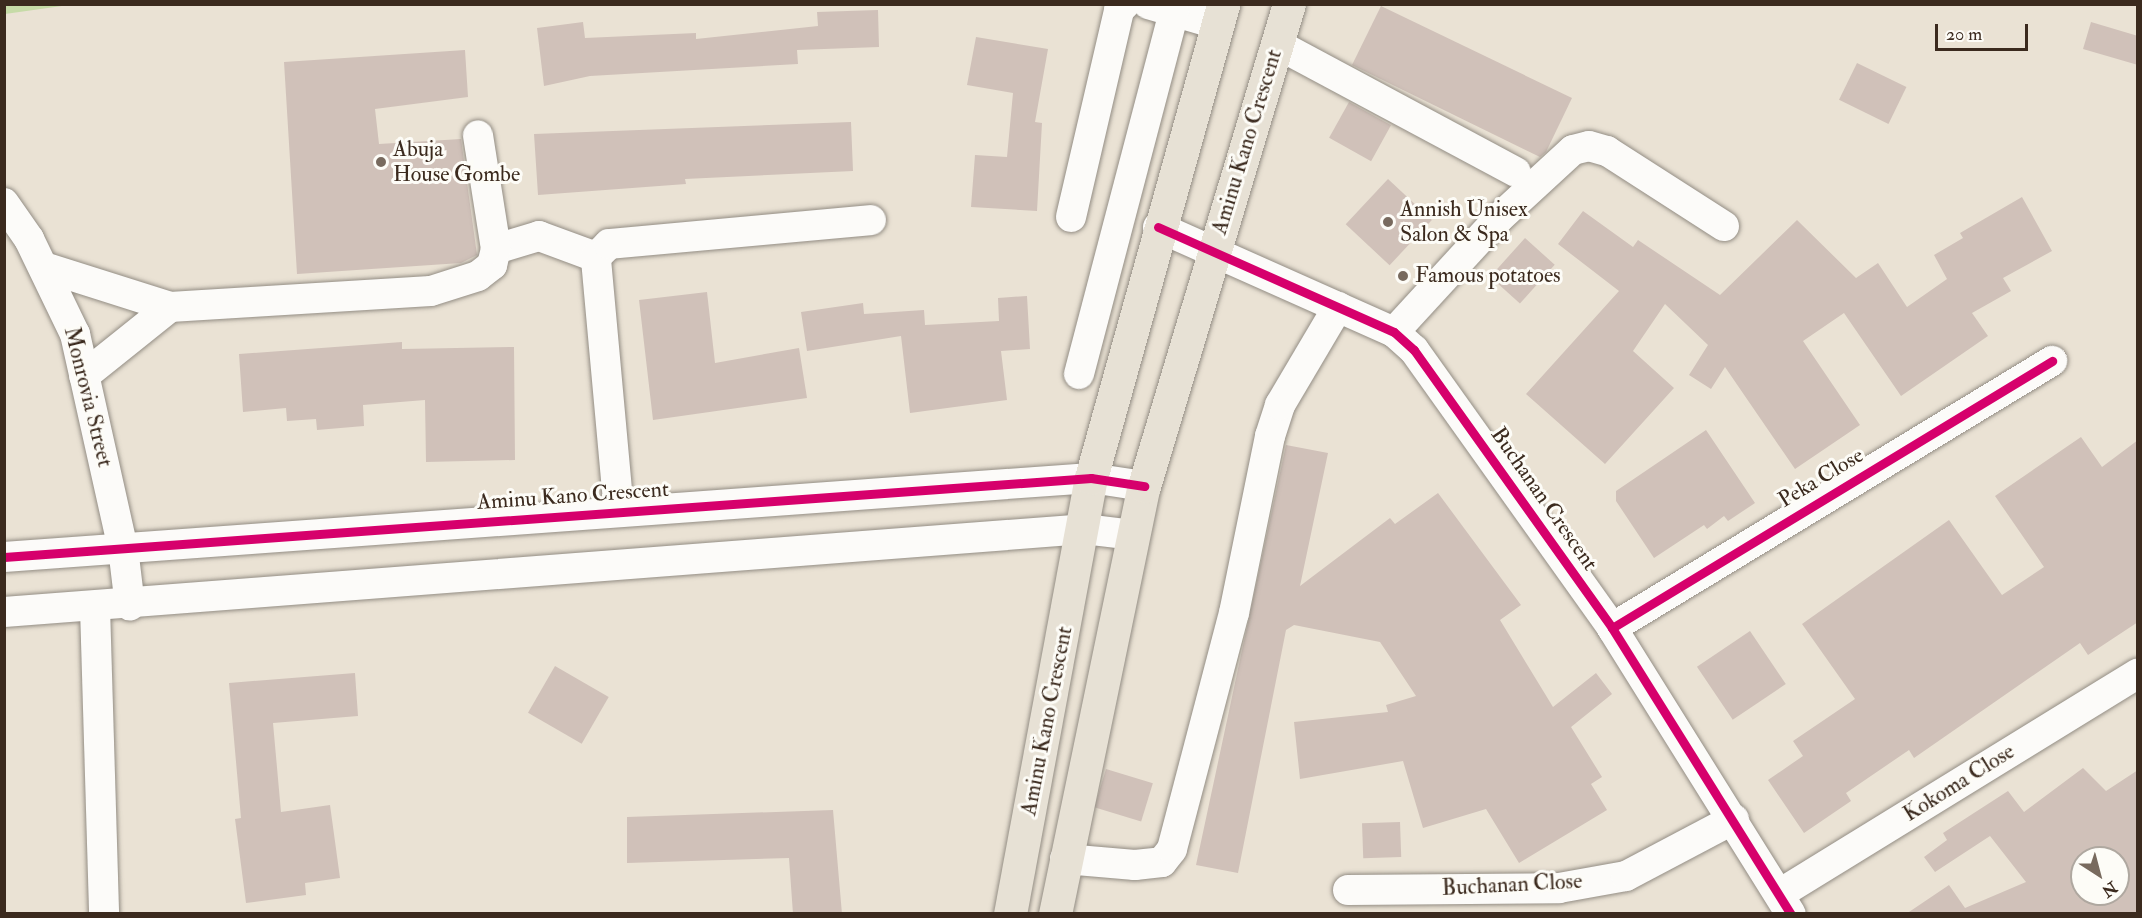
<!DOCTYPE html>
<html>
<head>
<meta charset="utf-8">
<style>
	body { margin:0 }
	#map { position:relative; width:2142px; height:918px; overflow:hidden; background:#eae2d4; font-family:"IM FELL Double Pica",serif }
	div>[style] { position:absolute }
	.green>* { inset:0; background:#c6dba7 }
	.building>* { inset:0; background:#d0c1b9; transform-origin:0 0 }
	.roads { filter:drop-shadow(0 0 2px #938d84) drop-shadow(0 0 2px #938d84) }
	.minor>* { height:30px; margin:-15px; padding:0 15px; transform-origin:15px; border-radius:15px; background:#fcfbf9 }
	.major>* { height:33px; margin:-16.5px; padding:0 16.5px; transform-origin:16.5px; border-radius:16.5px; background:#e7e1d5 }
	.cycleway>* { height:9px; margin:-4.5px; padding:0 4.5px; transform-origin:4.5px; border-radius:4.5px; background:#d6006c }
	.dots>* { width:16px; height:16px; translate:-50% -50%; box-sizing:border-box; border:3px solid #fdfcf7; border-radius:50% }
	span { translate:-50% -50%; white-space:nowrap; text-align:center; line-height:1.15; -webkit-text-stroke:6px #fdfcf7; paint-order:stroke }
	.street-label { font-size:22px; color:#3b2a1e }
	.poi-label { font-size:22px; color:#3b2a1e }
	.left { translate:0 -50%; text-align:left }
	.frame { position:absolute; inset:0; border:6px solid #3b2a1e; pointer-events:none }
	.north { position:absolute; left:2070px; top:846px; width:60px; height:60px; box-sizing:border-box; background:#fdfcf7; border:2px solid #afa8a0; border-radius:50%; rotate:144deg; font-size:16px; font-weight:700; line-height:24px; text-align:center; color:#3b2a1e }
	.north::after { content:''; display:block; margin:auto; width:21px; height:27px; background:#786a5e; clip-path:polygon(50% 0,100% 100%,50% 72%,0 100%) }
	.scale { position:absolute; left:1935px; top:24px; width:93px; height:27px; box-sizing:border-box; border:3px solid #3b2a1e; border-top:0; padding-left:8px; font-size:18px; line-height:21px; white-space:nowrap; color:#3b2a1e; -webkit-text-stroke:4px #fdfcf7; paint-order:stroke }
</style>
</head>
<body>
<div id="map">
	<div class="green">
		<div style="clip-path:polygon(5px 4px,69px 4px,69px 5px,5px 14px)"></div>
	</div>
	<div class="building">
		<div style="clip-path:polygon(1381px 6px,1572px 98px,1546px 152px,1540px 157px,1352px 65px)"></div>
		<div style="clip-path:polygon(878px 10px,879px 47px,797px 50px,798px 64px,590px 76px,544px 86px,537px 28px,583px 22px,585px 38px,696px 33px,696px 39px,818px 26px,817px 12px)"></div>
		<div style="clip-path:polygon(2091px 22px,2138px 36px,2138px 65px,2083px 49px)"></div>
		<div style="clip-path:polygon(976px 37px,1048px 49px,1035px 122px,1042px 123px,1037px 211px,971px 207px,975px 155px,1007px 157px,1013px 93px,967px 85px)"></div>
		<div style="clip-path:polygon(465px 50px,468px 97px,375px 109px,379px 144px,461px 139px,477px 255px,461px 263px,297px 274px,284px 62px)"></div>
		<div style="left:1857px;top:63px;width:55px;height:41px;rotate:26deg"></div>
		<div style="left:1349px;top:102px;width:48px;height:41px;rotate:29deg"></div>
		<div style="clip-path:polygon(851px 122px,853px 171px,685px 179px,686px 184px,538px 195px,534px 134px)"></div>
		<div style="left:1388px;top:179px;width:60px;height:62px;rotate:43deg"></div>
		<div style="clip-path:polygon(2022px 197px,2052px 251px,2003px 278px,2011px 291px,1972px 313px,1988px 336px,1901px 396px,1844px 313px,1803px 341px,1860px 425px,1795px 469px,1725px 367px,1711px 389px,1689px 375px,1708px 345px,1665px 304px,1633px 351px,1674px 388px,1605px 464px,1526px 394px,1619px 291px,1558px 244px,1583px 211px,1633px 247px,1638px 240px,1720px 295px,1797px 220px,1856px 278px,1878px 263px,1907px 307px,1947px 279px,1934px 255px,1963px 238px,1960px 233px)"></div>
		<div style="left:1525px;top:238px;width:40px;height:52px;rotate:42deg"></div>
		<div style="clip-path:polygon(707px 292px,715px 363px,799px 348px,807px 398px,653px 420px,639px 300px)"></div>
		<div style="clip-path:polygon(1027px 296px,1030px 349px,1001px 351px,1007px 400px,910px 413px,901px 336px,807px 351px,801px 312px,863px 303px,864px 314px,924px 310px,925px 325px,999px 321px,998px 298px)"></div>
		<div style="clip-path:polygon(402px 342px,402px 349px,514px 347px,515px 460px,426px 462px,425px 400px,363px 405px,364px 426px,317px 430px,316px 419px,287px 421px,286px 408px,243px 412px,239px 354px)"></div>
		<div style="clip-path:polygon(1706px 430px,1755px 503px,1728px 521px,1724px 516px,1707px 529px,1704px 525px,1654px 558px,1616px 501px,1616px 491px)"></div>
		<div style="clip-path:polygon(2081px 437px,2102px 467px,2138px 440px,2138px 622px,2088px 655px,2080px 643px,1914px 758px,1909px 750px,1846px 793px,1851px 801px,1804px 833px,1768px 780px,1803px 756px,1793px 741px,1855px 699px,1802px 624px,1949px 520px,2002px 595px,2044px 567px,1995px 496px)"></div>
		<div style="clip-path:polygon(1286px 445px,1328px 453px,1300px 586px,1390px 518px,1395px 524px,1438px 493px,1521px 605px,1500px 620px,1553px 707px,1596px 673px,1612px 694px,1571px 727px,1602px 777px,1591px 784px,1607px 810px,1519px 863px,1486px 809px,1423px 828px,1403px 761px,1300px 779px,1294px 722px,1388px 712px,1386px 705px,1416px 696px,1380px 642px,1294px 625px,1286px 630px,1238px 873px,1196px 865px)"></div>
		<div style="left:1750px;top:631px;width:64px;height:64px;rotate:56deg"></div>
		<div style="left:555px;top:666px;width:62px;height:54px;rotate:30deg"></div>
		<div style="clip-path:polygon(355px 673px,358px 716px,273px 723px,281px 812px,330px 805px,340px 878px,305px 883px,306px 895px,246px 903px,235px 819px,241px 818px,229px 683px)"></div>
		<div style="clip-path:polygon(evenodd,2083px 768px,2106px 791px,2138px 770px,2138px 914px,1906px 914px,1949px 885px,1965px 908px,2026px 882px,1990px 836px,1935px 872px,1924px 857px,1947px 840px,1943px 833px,2008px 791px,2024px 812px,2083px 768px,2082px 858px,2118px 858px,2118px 894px,2082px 894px,2082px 858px)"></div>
		<div style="left:1106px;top:769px;width:49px;height:40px;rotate:17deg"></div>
		<div style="clip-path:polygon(833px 810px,842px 914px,793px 914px,789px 858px,627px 863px,627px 817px)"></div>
		<div style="left:1400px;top:822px;width:35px;height:38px;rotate:88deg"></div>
	</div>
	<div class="roads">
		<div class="minor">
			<div style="left:1148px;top:4px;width:72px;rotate:16.2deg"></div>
			<div style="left:1277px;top:44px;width:271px;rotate:28.2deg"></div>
			<div style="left:4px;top:203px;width:44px;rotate:55.2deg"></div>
			<div style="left:29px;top:239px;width:106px;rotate:64.2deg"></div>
			<div style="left:75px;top:334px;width:219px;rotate:77.4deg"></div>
			<div style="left:123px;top:548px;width:58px;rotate:83.1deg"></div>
			<div style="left:1071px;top:217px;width:212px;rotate:-76.9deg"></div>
			<div style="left:1119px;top:10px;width:8px;rotate:-45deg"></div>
			<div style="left:1158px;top:227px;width:258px;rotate:24deg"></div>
			<div style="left:1394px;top:332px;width:27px;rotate:42deg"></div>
			<div style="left:1414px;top:350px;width:341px;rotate:54.5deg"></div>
			<div style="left:1612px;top:628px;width:337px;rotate:58deg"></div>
			<div style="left:496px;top:249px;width:45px;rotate:-16.8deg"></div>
			<div style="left:539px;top:236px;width:61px;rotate:20.2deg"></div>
			<div style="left:44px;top:267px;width:132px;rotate:17.6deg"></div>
			<div style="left:170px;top:307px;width:110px;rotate:141.3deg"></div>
			<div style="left:170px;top:307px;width:261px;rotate:-3.5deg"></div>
			<div style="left:431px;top:291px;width:49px;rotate:-17.7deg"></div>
			<div style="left:478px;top:276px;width:18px;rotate:-38deg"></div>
			<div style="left:492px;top:265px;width:16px;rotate:-76deg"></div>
			<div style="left:496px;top:249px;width:115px;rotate:-99deg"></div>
			<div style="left:1394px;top:332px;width:155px;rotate:-47.4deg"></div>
			<div style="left:1499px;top:218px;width:100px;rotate:-42.6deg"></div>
			<div style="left:1573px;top:150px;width:16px;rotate:-14deg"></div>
			<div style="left:1589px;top:146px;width:19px;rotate:16deg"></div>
			<div style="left:1607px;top:151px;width:139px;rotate:32.7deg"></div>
			<div style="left:1079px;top:374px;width:374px;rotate:-75.3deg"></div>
			<div style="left:619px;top:512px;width:256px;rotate:-95.2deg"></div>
			<div style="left:596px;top:257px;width:18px;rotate:-45deg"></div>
			<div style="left:609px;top:244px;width:263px;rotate:-5.2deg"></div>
			<div style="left:4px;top:557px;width:1090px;rotate:-4.16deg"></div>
			<div style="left:1091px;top:478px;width:54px;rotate:8.6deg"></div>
			<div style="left:95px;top:607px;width:307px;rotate:88.3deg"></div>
			<div style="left:4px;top:612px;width:1083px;rotate:-4.39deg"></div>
			<div style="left:1084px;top:529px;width:49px;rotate:7deg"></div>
			<div style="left:1612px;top:628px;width:515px;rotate:-31.25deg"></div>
			<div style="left:1065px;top:859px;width:70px;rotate:4.9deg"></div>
			<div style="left:1135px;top:865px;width:27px;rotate:-6deg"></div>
			<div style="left:1162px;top:862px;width:16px;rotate:-52deg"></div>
			<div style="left:1172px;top:849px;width:244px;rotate:-75.3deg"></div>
			<div style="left:1234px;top:613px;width:181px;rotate:-78.5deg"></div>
			<div style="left:1270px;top:436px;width:33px;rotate:-72deg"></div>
			<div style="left:1280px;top:405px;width:114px;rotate:-59.4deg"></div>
			<div style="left:1348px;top:890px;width:211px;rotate:-0.5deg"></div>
			<div style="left:1559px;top:888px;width:68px;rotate:-10.2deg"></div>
			<div style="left:1626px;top:876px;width:122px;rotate:-27.8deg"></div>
			<div style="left:1781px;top:893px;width:419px;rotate:-31.6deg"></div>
		</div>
		<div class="major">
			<div style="left:1010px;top:914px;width:443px;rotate:-79.5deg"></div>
			<div style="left:1091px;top:478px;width:492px;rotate:-74.4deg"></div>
			<div style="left:1055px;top:914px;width:437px;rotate:-78.3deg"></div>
			<div style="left:1144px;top:486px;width:503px;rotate:-73.26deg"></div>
		</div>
	</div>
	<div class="cycleway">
		<div style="left:1158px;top:227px;width:258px;rotate:24deg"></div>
		<div style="left:1394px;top:332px;width:27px;rotate:42deg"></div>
		<div style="left:1414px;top:350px;width:341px;rotate:54.5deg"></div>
		<div style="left:1612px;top:628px;width:337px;rotate:58deg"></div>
		<div style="left:4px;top:557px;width:1090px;rotate:-4.16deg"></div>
		<div style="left:1091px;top:478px;width:54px;rotate:8.6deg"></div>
		<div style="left:1612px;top:628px;width:515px;rotate:-31.25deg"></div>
	</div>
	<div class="dots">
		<div style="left:381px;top:162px;background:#786a5e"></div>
		<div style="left:1388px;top:222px;background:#786a5e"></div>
		<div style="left:1403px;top:276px;background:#786a5e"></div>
	</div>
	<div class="street-label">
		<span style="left:1247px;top:142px;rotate:-73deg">Aminu Kano Crescent</span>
		<span style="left:88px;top:397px;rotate:76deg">Monrovia Street</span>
		<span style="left:1821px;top:478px;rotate:-31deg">Peka Close</span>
		<span style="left:573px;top:496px;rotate:-4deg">Aminu Kano Crescent</span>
		<span style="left:1544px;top:499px;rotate:55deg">Buchanan Crescent</span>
		<span style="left:1047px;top:721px;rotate:-79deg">Aminu Kano Crescent</span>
		<span style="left:1959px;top:783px;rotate:-32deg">Kokoma Close</span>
		<span style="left:1512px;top:885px;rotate:-3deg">Buchanan Close</span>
	</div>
	<div class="poi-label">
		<span class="left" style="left:393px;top:162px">Abuja<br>House Gombe</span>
		<span class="left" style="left:1400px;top:222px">Annish Unisex<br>Salon &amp; Spa</span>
		<span class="left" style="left:1415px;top:276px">Famous potatoes</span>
	</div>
	<div class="frame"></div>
	<div class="north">N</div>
	<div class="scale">20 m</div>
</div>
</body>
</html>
